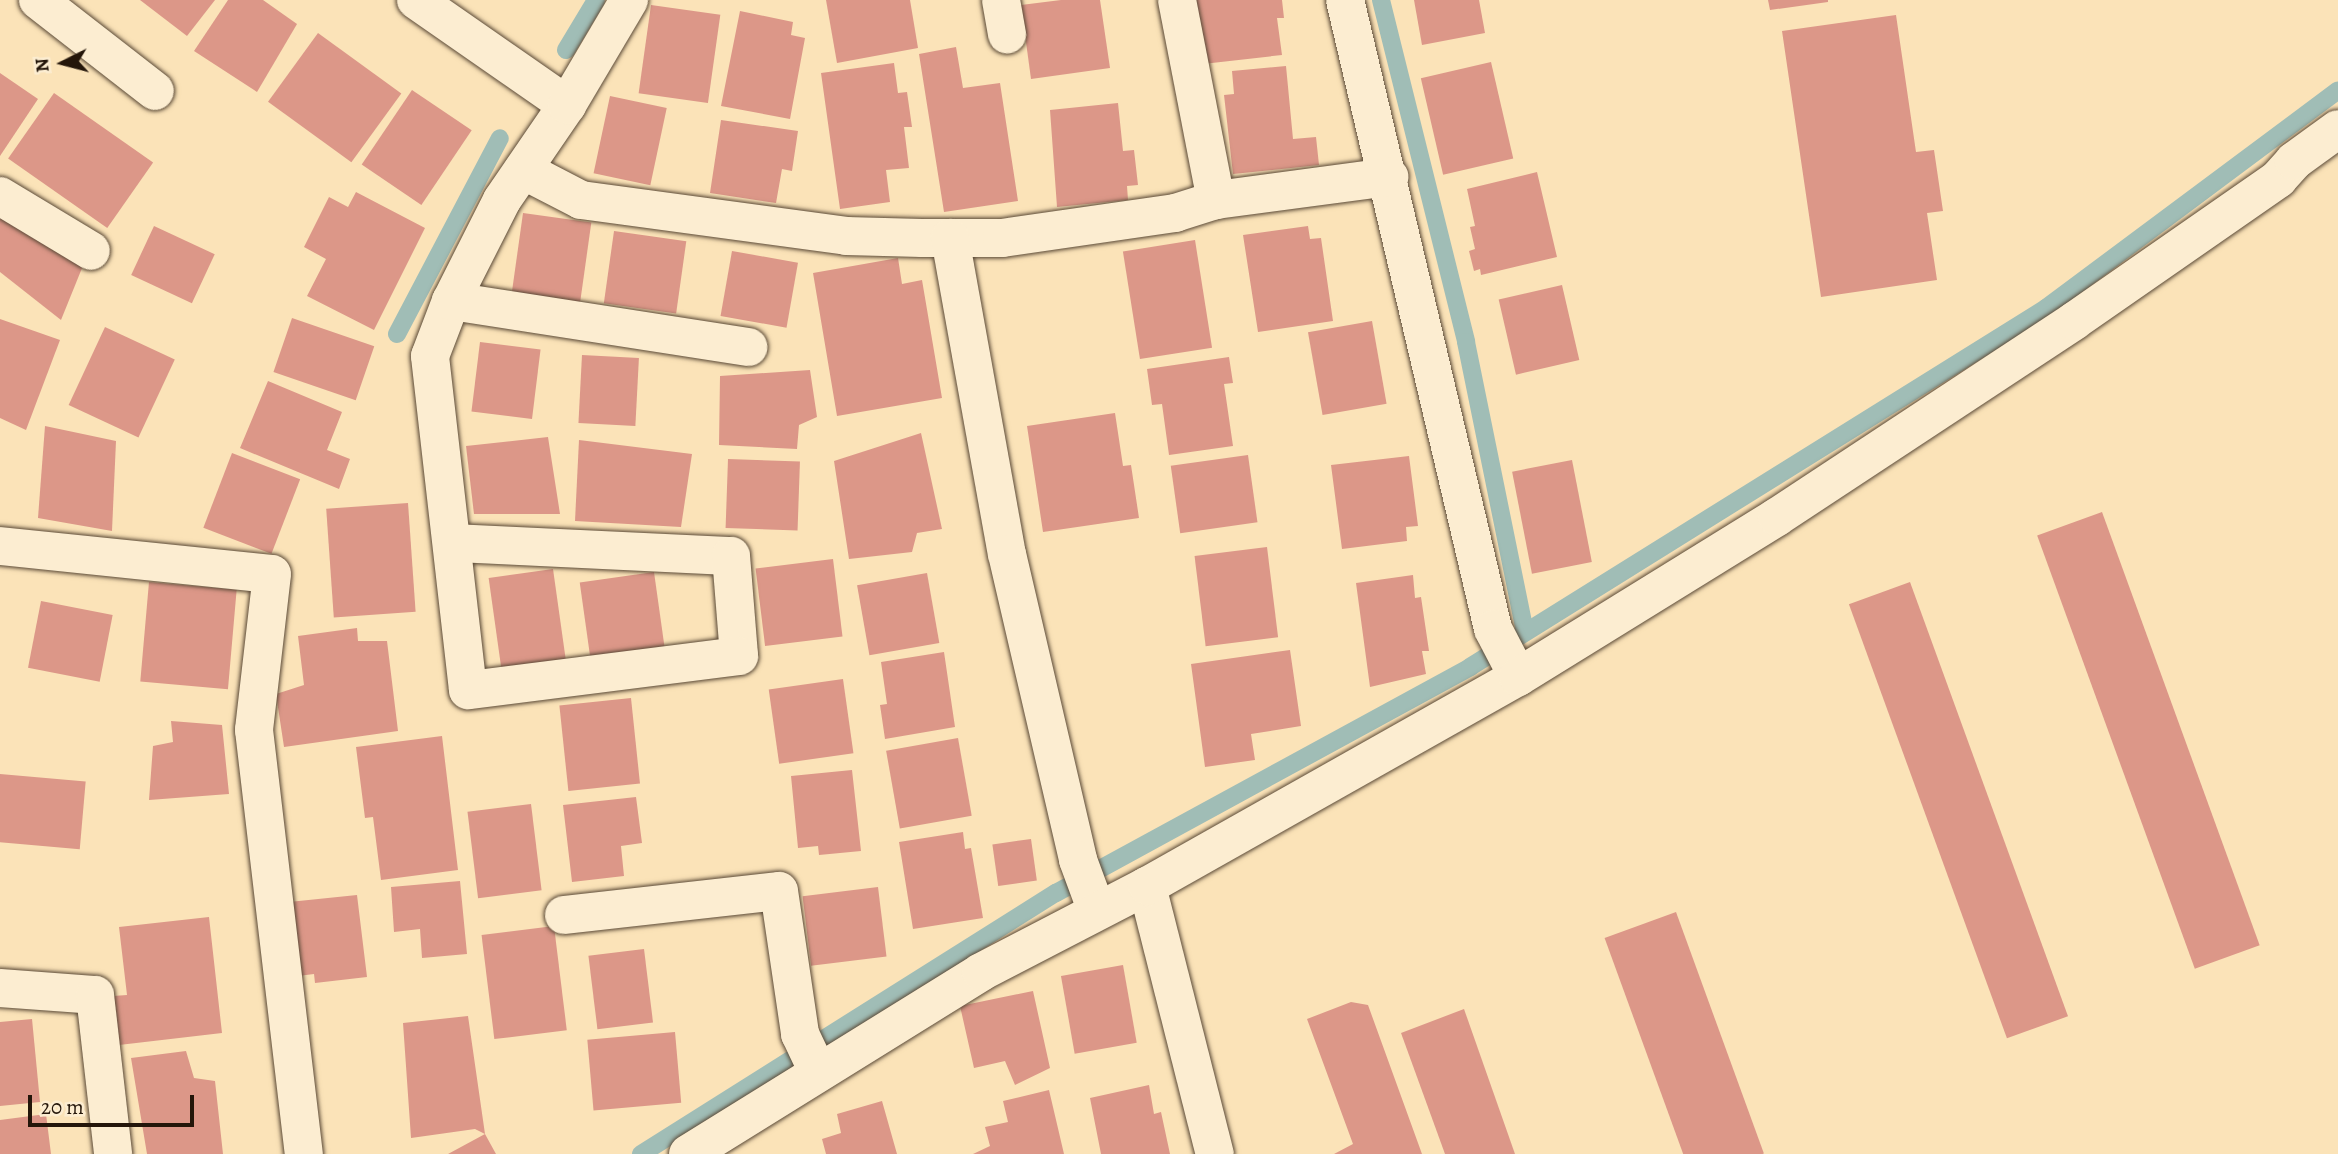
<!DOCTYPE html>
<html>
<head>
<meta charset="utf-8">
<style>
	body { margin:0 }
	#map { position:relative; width:2338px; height:1154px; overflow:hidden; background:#fbe3b8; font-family:Alegreya,serif }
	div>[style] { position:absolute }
	.stream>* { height:18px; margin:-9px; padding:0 9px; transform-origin:9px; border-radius:9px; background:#a0bdb6 }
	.building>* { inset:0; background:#dc9788; transform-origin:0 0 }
	.roads { filter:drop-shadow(0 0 2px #5a4936) drop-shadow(0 0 2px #5a4936) }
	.minor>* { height:38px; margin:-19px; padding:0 19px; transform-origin:19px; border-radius:19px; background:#fcedd1 }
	span { translate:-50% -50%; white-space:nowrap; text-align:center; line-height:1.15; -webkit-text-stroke:5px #fcedd1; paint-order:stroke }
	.north { position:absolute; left:28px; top:28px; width:70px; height:70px; -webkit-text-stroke:5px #fcedd1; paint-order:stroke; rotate:264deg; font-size:19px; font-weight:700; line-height:28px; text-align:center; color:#24160a }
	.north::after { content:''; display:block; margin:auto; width:24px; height:32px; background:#24160a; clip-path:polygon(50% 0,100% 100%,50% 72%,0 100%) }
	.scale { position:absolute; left:28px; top:1095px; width:166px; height:32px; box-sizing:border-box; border:4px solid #24160a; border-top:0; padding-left:9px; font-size:21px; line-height:24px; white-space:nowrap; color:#24160a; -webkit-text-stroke:5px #fcedd1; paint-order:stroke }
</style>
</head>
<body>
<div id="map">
	<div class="stream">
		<div style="left:1381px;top:0;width:352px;rotate:76deg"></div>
		<div style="left:1466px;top:342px;width:295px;rotate:78.5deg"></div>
		<div style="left:566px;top:50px;width:58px;rotate:-59deg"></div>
		<div style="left:397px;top:334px;width:221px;rotate:-62.3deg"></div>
		<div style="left:641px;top:1154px;width:490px;rotate:-32.2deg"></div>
		<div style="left:1056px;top:893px;width:472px;rotate:-28.6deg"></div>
		<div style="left:1470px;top:667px;width:679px;rotate:-31.93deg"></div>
		<div style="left:2046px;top:308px;width:364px;rotate:-36.7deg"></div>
	</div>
	<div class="building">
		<div style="clip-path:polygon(140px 0,215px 0,187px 36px)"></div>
		<div style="clip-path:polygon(228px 0,263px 0,297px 24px,257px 92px,194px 51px)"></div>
		<div style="clip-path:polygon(826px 0,910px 0,918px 48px,837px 63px)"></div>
		<div style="clip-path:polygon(1061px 0,1100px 0,1110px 68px,1031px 79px,1021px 5px)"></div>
		<div style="clip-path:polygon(1195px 0,1282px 0,1284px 18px,1277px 18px,1282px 55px,1203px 64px)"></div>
		<div style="clip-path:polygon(1414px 0,1479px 0,1485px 33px,1422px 45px)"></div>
		<div style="clip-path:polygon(1768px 0,1828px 0,1828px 2px,1770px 10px)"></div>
		<div style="left:651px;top:5px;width:70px;height:89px;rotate:8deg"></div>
		<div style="clip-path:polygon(740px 11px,793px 22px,791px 35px,805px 38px,790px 119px,721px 106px)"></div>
		<div style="clip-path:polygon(1896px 15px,1916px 152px,1934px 150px,1943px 211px,1927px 213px,1937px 280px,1821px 297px,1782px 31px)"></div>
		<div style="left:318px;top:33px;width:103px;height:85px;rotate:36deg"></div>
		<div style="clip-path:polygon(956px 47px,963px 88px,1000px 83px,1018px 201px,944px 212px,919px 54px)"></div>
		<div style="left:1491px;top:62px;width:99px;height:72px;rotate:77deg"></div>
		<div style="clip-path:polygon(894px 63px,898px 93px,907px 92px,912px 127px,904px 127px,909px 168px,886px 170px,890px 202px,840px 209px,821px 73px)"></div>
		<div style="clip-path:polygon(1286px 66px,1293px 139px,1316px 137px,1319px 165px,1233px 174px,1224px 95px,1234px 94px,1232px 71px)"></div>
		<div style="clip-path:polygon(0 73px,38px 99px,0 156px)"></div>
		<div style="left:412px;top:90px;width:72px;height:90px;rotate:34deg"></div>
		<div style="left:54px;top:93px;width:121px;height:80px;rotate:35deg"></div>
		<div style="left:610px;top:96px;width:58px;height:79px;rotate:12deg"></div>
		<div style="clip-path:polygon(1118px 103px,1123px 151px,1134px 150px,1138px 185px,1127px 186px,1128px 200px,1057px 207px,1050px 110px)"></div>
		<div style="clip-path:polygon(721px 120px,798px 131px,792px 171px,782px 169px,776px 203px,710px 193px)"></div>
		<div style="clip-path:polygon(1537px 172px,1557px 257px,1481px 275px,1480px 269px,1474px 271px,1469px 251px,1475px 249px,1470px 227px,1475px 226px,1467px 189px)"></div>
		<div style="clip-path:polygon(12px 190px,95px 236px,61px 320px,0 272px,0 220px)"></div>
		<div style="clip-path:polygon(356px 192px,425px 228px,374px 330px,307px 296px,326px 259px,304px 247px,329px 197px,348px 207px)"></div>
		<div style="left:523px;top:213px;width:69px;height:81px;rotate:8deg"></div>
		<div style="left:154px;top:226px;width:67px;height:54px;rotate:25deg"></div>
		<div style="clip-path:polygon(1308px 226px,1310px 239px,1321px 238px,1333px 321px,1258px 332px,1243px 235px)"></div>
		<div style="left:614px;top:231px;width:73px;height:73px;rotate:8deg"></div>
		<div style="left:1195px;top:240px;width:109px;height:73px;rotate:81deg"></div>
		<div style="left:732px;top:251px;width:67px;height:66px;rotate:10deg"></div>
		<div style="clip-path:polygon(898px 258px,902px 284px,922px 280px,942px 398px,837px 416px,813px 273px)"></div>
		<div style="left:1562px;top:285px;width:77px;height:65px;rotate:77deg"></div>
		<div style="left:292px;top:318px;width:87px;height:57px;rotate:19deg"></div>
		<div style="clip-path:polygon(0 319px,60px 340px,26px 430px,0 418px)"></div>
		<div style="left:1372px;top:321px;width:84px;height:65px;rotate:80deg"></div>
		<div style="left:105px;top:327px;width:77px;height:86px;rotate:25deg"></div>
		<div style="left:480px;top:342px;width:61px;height:70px;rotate:7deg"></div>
		<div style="left:582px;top:355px;width:57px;height:68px;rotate:3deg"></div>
		<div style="clip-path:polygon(1229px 357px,1233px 383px,1224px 384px,1233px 446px,1169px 455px,1162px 404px,1152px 405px,1147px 369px)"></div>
		<div style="clip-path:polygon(810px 370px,817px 417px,799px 425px,797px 449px,719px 445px,720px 376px)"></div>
		<div style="clip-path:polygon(268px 381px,342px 412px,327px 450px,350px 459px,339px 489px,240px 448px)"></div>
		<div style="clip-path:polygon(1115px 413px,1123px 466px,1131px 465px,1139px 518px,1043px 532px,1027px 426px)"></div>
		<div style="clip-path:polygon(45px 426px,116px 441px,112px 531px,38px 518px)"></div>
		<div style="clip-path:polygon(921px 433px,942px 529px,917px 533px,912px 552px,849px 559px,834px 461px)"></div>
		<div style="clip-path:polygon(548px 437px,560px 514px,474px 514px,466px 446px)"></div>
		<div style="clip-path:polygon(579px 440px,692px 454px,681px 527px,575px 521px)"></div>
		<div style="left:232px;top:453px;width:73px;height:80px;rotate:21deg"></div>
		<div style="left:1248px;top:455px;width:68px;height:78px;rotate:82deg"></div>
		<div style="clip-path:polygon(1409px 456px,1418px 526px,1406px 527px,1407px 541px,1342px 549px,1331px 465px)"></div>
		<div style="left:728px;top:459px;width:72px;height:69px;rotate:2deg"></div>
		<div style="left:1572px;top:460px;width:104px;height:61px;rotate:79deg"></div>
		<div style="left:408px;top:503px;width:109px;height:82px;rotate:86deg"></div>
		<div style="left:2102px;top:512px;width:461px;height:69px;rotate:70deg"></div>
		<div style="left:1267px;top:547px;width:91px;height:73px;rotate:83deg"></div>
		<div style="left:833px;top:559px;width:78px;height:78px;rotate:83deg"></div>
		<div style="left:553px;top:569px;width:93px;height:65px;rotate:82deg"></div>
		<div style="left:654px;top:572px;width:78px;height:75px;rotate:82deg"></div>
		<div style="left:927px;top:573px;width:71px;height:71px;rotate:80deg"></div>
		<div style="clip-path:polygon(1413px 575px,1415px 598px,1421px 597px,1429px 651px,1422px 651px,1426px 674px,1370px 687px,1356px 583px)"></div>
		<div style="left:149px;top:582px;width:88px;height:100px;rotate:5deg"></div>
		<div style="left:1910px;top:582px;width:462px;height:65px;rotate:70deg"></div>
		<div style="left:41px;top:601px;width:73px;height:68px;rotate:11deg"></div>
		<div style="clip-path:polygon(357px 628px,358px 641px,387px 641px,398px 731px,284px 747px,276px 694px,304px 685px,298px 636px)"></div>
		<div style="clip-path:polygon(1290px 650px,1301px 726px,1251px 734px,1255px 760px,1205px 767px,1191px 664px)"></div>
		<div style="clip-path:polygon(944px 652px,955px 727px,885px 739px,880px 705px,887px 704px,881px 662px)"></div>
		<div style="left:843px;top:679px;width:75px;height:75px;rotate:82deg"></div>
		<div style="left:631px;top:698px;width:86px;height:72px;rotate:84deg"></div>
		<div style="clip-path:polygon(171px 721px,222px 725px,229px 794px,149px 800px,153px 746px,173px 742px)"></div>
		<div style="clip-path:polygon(442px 736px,458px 870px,381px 880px,373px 817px,365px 818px,356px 747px)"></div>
		<div style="left:958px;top:738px;width:79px;height:73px;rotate:80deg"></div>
		<div style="clip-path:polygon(852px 770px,861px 851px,819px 855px,818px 846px,798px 848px,791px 776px)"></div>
		<div style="left:0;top:774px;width:86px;height:68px;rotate:5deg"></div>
		<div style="clip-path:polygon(636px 797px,642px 843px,621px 846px,624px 876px,572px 882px,563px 805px)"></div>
		<div style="left:531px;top:804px;width:87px;height:64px;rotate:83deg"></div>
		<div style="clip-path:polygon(963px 832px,965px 849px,971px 848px,983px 918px,913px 929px,899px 842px)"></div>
		<div style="left:1031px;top:839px;width:42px;height:39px;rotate:82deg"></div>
		<div style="clip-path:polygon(460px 881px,467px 954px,422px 958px,420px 929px,394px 932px,391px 887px)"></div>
		<div style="left:878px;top:887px;width:70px;height:76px;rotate:83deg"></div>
		<div style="clip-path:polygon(357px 895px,367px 977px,315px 983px,314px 974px,298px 976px,289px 902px)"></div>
		<div style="left:1676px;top:912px;width:257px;height:76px;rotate:70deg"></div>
		<div style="clip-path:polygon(209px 917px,222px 1033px,119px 1045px,113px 996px,127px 995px,119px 927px)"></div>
		<div style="left:554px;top:926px;width:105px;height:73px;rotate:83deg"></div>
		<div style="left:644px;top:949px;width:74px;height:56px;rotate:83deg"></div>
		<div style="left:1123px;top:965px;width:79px;height:63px;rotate:80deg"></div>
		<div style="clip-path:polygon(1033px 991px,1050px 1068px,1015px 1085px,1005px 1061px,974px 1068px,960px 1006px)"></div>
		<div style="clip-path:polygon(1351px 1002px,1368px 1005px,1422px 1154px,1334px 1154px,1353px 1144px,1307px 1019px)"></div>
		<div style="clip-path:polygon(1464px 1009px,1515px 1154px,1445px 1154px,1401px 1033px)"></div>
		<div style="clip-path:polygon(468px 1016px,485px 1134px,496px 1154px,448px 1154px,485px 1134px,475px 1129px,411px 1138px,403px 1023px)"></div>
		<div style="clip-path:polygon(32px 1019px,40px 1102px,0 1106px,0 1022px)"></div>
		<div style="left:675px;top:1032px;width:71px;height:88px;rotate:85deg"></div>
		<div style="clip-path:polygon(186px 1051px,194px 1078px,215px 1081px,223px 1154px,147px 1154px,131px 1058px)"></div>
		<div style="clip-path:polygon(1149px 1085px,1154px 1114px,1161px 1112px,1170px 1154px,1101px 1154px,1090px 1098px)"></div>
		<div style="clip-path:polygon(1049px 1090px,1064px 1154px,973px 1154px,990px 1146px,985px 1127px,1008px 1122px,1003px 1101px)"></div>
		<div style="clip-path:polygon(882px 1101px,897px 1154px,826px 1154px,822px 1139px,841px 1133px,837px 1114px)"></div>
		<div style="clip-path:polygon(46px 1114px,51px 1154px,0 1154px,0 1120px)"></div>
	</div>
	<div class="roads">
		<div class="minor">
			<div style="left:38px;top:0;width:148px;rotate:37.9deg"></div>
			<div style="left:416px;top:0;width:184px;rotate:34.8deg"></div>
			<div style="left:1001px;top:0;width:35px;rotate:80deg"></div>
			<div style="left:1177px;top:0;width:204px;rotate:79deg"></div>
			<div style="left:1345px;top:0;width:646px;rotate:76.76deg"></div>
			<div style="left:1493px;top:629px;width:54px;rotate:62.5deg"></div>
			<div style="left:523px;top:170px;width:65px;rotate:27.3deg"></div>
			<div style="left:581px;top:200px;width:267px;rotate:7.7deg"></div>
			<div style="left:846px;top:236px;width:76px;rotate:1.5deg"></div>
			<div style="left:922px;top:238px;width:80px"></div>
			<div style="left:1002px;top:238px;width:175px;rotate:-8.2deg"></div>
			<div style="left:1175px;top:213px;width:43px;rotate:-17.6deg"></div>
			<div style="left:1216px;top:200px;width:175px;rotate:-7.6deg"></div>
			<div style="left:0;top:196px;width:106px;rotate:31.1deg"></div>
			<div style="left:950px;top:238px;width:321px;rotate:79.8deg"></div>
			<div style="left:1007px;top:554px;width:314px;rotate:76.9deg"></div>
			<div style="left:1078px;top:860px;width:52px;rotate:69.8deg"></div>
			<div style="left:451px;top:301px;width:301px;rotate:8.8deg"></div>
			<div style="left:455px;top:543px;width:276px;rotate:2.7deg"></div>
			<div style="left:731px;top:556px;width:100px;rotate:85.4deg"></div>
			<div style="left:739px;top:656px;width:273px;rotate:172.8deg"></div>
			<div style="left:468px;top:690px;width:336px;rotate:-96.5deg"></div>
			<div style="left:430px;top:356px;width:59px;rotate:-69.1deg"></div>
			<div style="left:451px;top:301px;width:113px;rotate:-63.2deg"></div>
			<div style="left:502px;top:200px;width:115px;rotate:-55.6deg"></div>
			<div style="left:567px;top:105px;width:122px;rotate:-59.4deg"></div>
			<div style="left:0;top:546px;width:273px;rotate:5.9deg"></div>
			<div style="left:272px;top:574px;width:157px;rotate:96.6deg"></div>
			<div style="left:254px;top:730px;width:427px;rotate:83.3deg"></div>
			<div style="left:1147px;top:886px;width:276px;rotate:75.8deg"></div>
			<div style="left:564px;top:915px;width:216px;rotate:-6.4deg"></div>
			<div style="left:779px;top:891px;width:145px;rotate:81.6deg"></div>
			<div style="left:800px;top:1034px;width:42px;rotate:64.7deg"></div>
			<div style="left:0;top:988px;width:95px;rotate:4.2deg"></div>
			<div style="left:95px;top:995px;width:160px;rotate:83.5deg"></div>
			<div style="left:688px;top:1154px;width:345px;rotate:-31.8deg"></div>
			<div style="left:981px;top:972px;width:187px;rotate:-27.4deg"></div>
			<div style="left:1147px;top:886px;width:426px;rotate:-29.4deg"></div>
			<div style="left:1518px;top:677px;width:304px;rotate:-31.7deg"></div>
			<div style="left:1777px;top:517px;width:356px;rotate:-33.4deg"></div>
			<div style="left:2074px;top:321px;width:249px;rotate:-34.8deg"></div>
			<div style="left:2278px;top:179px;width:24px;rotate:-48deg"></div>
			<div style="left:2294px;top:161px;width:54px;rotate:-36deg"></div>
		</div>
	</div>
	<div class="north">N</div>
	<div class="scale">20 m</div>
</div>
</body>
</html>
